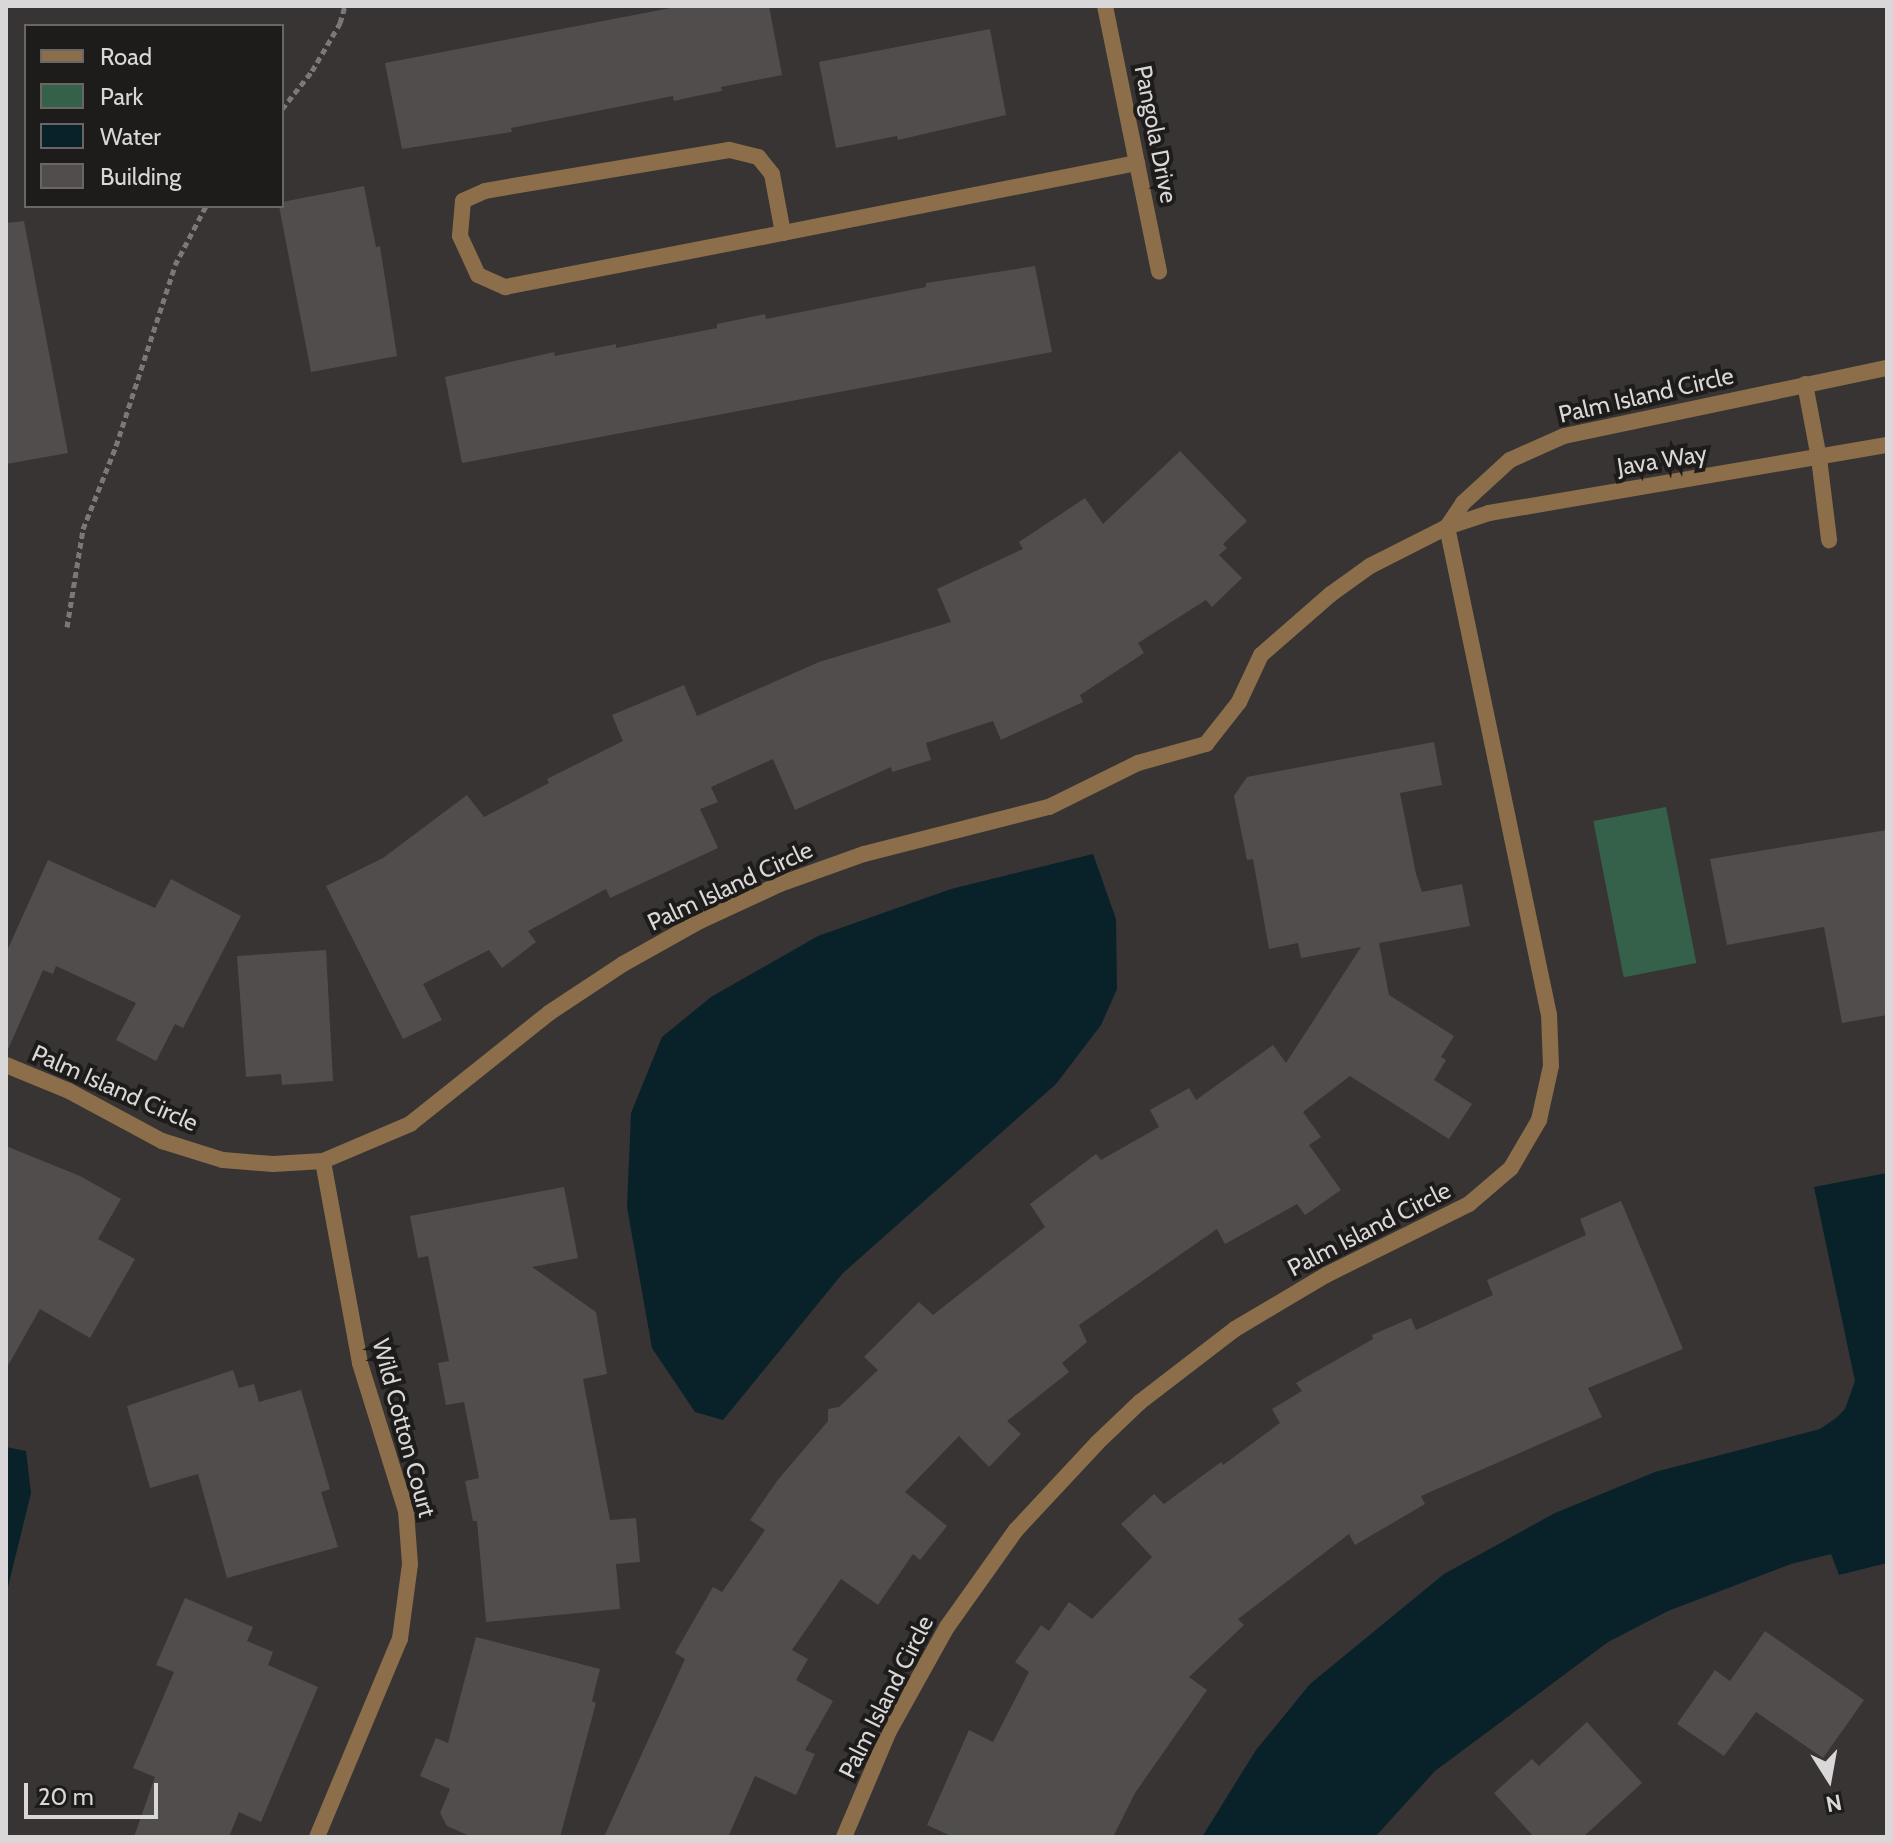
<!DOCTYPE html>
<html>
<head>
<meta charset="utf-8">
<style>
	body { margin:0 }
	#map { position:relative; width:1893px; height:1843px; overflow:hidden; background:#373433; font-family:Cabin,sans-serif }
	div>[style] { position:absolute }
	.green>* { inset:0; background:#35614a; transform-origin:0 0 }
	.water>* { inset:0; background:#092128 }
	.building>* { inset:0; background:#514d4d }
	.path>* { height:5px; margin-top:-2.5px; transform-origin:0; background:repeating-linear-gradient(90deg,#7b7978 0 6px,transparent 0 10px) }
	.service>* { height:16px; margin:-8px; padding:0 8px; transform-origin:8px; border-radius:8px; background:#8c6e4a }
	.minor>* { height:16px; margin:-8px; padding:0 8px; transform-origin:8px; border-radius:8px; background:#8c6e4a }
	span { translate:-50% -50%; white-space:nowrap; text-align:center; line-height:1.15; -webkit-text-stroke:8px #1d1c1b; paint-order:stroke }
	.street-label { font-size:24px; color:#d9d7d7 }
	.frame { position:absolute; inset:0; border:8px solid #d9d7d7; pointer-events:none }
	.legend { position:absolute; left:24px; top:24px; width:260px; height:184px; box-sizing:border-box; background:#1d1c1b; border:2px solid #686766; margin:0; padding:10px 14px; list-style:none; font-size:24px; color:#d9d7d7 }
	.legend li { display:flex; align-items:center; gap:16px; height:40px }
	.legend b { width:40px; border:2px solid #686766 }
	.north { position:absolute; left:1789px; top:1739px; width:80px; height:80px; -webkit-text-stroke:6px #1d1c1b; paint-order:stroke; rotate:169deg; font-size:22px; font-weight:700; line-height:32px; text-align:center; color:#d9d7d7 }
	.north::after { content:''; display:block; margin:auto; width:28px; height:36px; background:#d9d7d7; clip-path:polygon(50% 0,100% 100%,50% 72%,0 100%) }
	.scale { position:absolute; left:24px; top:1783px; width:134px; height:36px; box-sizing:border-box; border:4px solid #d9d7d7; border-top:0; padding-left:10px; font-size:24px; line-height:28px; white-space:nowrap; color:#d9d7d7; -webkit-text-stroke:6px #1d1c1b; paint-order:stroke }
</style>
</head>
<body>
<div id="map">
	<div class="green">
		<div style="left:1666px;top:807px;width:159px;height:74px;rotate:79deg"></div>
	</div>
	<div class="water">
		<div style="clip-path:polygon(1093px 854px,1116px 919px,1117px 989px,1101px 1025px,1056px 1084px,843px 1273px,723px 1420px,695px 1412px,652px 1348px,627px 1207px,631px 1113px,662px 1037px,711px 997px,818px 936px,951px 889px)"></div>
		<div style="clip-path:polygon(1887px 1173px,1887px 1563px,1839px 1575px,1831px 1554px,1791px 1564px,1668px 1611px,1608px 1642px,1435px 1771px,1375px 1837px,1202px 1837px,1256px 1750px,1310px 1684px,1444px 1574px,1555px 1513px,1655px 1472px,1820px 1429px,1836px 1418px,1845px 1409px,1855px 1381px,1814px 1187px)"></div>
		<div style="clip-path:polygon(6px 1447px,26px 1451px,31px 1493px,6px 1595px)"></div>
	</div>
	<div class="building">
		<div style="clip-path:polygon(681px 6px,769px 6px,782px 75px,721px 87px,722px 91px,696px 96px,674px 101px,673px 96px,511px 128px,512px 132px,402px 149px,385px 63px)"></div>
		<div style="clip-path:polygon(990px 29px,1006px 115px,898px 140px,897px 136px,836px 148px,819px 62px)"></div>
		<div style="clip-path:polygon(364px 186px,376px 247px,380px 246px,397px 356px,311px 372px,279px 206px,282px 202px)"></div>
		<div style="clip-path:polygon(24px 221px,68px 453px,6px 464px,6px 223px)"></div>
		<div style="clip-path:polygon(1035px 266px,1052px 352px,462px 463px,445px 377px,554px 352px,555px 356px,616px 344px,616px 348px,717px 328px,717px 324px,765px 314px,766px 319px,926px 287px,926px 283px)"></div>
		<div style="clip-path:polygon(1180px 451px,1247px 521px,1223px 544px,1227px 548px,1219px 555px,1242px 578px,1212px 607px,1206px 600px,1138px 643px,1144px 653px,1080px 695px,1083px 702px,1001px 740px,993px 721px,926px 743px,931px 760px,892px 772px,891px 767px,795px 810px,773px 759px,711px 787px,718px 802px,700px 809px,718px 848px,610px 898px,606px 889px,528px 931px,536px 942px,502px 968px,489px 950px,423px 984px,442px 1020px,403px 1039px,326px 886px,383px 858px,467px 795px,484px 817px,549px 783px,547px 779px,623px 741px,612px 715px,684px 685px,697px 716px,819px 662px,951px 622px,937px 589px,1023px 549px,1019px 542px,1085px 498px,1103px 524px)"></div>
		<div style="clip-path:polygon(1434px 742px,1442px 785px,1400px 793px,1416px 874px,1422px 892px,1462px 884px,1470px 926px,1379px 943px,1389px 995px,1454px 1036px,1441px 1057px,1446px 1060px,1434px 1080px,1472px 1104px,1449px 1139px,1350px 1076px,1303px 1112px,1321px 1137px,1309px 1145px,1341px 1190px,1305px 1215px,1297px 1204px,1225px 1244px,1217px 1229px,1079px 1325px,1087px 1342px,1062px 1363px,1069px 1372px,1007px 1421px,1021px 1434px,989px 1467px,959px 1436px,905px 1492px,947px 1526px,920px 1560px,913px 1554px,878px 1605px,841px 1579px,792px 1650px,808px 1659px,796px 1680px,833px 1701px,805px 1750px,815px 1754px,796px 1795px,755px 1776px,728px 1837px,604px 1837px,685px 1659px,675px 1653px,713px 1587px,722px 1592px,765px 1530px,750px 1520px,777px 1481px,828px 1421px,828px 1409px,839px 1407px,878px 1370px,864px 1357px,919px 1302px,933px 1315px,1045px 1227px,1030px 1204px,1096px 1154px,1101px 1160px,1159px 1127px,1150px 1110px,1189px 1088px,1196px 1100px,1273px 1045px,1286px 1063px,1361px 947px,1301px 958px,1298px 943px,1269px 949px,1253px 859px,1247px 860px,1234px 796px,1247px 777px)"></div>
		<div style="clip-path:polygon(1887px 830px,1887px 1015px,1842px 1023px,1824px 927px,1727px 945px,1710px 859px)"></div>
		<div style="clip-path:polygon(48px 860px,155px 908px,171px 879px,241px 916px,183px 1028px,175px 1024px,156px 1061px,116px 1040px,136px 1003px,56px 966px,53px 974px,43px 970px,6px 1054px,6px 953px)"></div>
		<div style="clip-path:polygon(326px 950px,333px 1081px,282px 1085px,281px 1074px,246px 1077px,237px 956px)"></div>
		<div style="clip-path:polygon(6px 1146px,80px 1176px,121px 1199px,98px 1239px,135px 1259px,90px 1338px,40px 1309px,6px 1369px)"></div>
		<div style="clip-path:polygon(564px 1187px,578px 1258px,532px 1267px,596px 1312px,607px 1374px,583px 1379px,610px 1520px,636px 1518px,640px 1562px,616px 1564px,620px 1609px,486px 1622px,477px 1521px,473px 1521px,465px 1481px,479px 1478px,464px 1402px,446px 1405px,438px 1363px,449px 1361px,428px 1256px,418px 1258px,410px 1216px)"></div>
		<div style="clip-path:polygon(1621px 1201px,1683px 1349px,1588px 1388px,1602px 1417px,1421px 1496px,1425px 1504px,1355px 1545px,1349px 1534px,1238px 1619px,1244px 1625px,1189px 1677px,1207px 1690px,1135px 1793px,1113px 1837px,953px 1837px,927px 1825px,969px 1730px,993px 1742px,1029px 1672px,1015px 1662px,1041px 1625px,1049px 1631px,1069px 1602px,1092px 1619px,1152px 1557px,1121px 1524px,1154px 1494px,1164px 1504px,1221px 1462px,1223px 1465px,1280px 1423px,1272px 1409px,1302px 1391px,1296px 1383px,1373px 1339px,1372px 1335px,1411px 1318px,1416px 1330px,1493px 1295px,1487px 1280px,1586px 1235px,1580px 1219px)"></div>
		<div style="clip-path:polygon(233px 1370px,239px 1388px,254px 1384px,259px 1402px,301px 1390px,330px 1489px,321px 1492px,338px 1547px,227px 1578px,198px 1474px,150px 1488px,127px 1406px)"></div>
		<div style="clip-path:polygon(185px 1598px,253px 1627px,247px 1641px,273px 1652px,268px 1665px,318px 1687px,261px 1822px,239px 1812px,229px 1837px,134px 1837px,155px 1777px,133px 1768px,174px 1672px,156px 1665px)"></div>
		<div style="clip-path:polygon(1765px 1631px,1864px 1700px,1823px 1758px,1756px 1712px,1724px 1756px,1677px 1724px,1715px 1670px,1730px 1681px)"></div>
		<div style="clip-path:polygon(476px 1637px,600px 1669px,592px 1701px,596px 1703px,560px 1837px,472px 1837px,447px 1826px,440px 1813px,450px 1789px,420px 1776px,436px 1738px,448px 1743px)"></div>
		<div style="clip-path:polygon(1587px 1722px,1642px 1783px,1583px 1837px,1534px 1837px,1494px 1793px,1532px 1759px,1539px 1766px)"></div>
	</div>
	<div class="path">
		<div style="left:282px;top:109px;width:48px;rotate:-51.7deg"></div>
		<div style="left:312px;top:71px;width:56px;rotate:-59.7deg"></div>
		<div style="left:340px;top:23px;width:18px;rotate:-74deg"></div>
		<div style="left:67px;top:627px;width:99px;rotate:-80.7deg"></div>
		<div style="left:83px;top:529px;width:89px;rotate:-68.3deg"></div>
		<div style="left:116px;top:446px;width:190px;rotate:-71.9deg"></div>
		<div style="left:175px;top:265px;width:67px;rotate:-62.3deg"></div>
	</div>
	<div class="service">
		<div style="left:1805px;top:384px;width:75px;rotate:79.3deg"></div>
		<div style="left:1819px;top:458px;width:83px;rotate:83deg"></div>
	</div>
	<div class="minor">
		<div style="left:1105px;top:6px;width:271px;rotate:78.5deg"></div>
		<div style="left:783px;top:233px;width:60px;rotate:-100.6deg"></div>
		<div style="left:772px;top:174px;width:22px;rotate:-129deg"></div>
		<div style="left:758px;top:157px;width:30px;rotate:-166deg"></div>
		<div style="left:729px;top:150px;width:247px;rotate:170.5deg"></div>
		<div style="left:485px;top:191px;width:24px;rotate:156deg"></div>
		<div style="left:463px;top:201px;width:35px;rotate:95deg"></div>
		<div style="left:460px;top:236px;width:43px;rotate:65.2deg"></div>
		<div style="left:478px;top:275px;width:30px;rotate:24deg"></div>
		<div style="left:505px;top:287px;width:283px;rotate:-11deg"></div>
		<div style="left:783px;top:233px;width:361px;rotate:-11.2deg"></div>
		<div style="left:6px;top:1065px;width:68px;rotate:22.4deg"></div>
		<div style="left:69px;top:1091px;width:106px;rotate:28.3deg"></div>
		<div style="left:162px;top:1141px;width:64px;rotate:17.3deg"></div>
		<div style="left:223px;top:1160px;width:50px;rotate:4.6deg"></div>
		<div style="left:273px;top:1164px;width:50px;rotate:-3.4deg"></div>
		<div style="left:323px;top:1161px;width:95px;rotate:-23deg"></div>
		<div style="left:410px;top:1124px;width:178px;rotate:-38.6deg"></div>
		<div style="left:549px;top:1013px;width:89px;rotate:-33.5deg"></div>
		<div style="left:623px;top:964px;width:88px;rotate:-29.2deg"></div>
		<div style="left:700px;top:921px;width:88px;rotate:-24.8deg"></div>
		<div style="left:780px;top:884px;width:89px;rotate:-19.7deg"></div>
		<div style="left:864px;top:854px;width:191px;rotate:-14.3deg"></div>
		<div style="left:1049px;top:807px;width:99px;rotate:-26.3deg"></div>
		<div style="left:1138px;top:763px;width:71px;rotate:-15.6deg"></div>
		<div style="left:1206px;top:744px;width:53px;rotate:-51.8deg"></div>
		<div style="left:1239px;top:702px;width:52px;rotate:-64.9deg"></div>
		<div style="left:1261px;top:655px;width:93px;rotate:-41.1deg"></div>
		<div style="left:1331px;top:594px;width:48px;rotate:-35.7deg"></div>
		<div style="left:1370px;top:566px;width:86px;rotate:-26.9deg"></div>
		<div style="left:1447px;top:527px;width:44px;rotate:-18.4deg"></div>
		<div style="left:1489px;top:513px;width:404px;rotate:-9.7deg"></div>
		<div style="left:317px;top:1837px;width:215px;rotate:-67.3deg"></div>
		<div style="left:400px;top:1639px;width:76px;rotate:-82.4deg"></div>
		<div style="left:410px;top:1564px;width:53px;rotate:-94.3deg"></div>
		<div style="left:406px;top:1511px;width:155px;rotate:-107.3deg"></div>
		<div style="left:360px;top:1363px;width:205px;rotate:-100.4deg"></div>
		<div style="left:844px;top:1837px;width:115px;rotate:-67deg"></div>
		<div style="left:889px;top:1731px;width:119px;rotate:-60.9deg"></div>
		<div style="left:947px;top:1627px;width:119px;rotate:-54.6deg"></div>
		<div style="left:1016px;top:1530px;width:119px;rotate:-47deg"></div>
		<div style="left:1097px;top:1443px;width:59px;rotate:-43.6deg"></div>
		<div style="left:1140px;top:1402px;width:120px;rotate:-37.5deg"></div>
		<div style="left:1235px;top:1329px;width:106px;rotate:-30.7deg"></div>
		<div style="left:1326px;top:1275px;width:160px;rotate:-26.4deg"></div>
		<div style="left:1469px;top:1204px;width:55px;rotate:-40.6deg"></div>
		<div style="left:1511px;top:1168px;width:56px;rotate:-59.7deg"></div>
		<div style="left:1539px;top:1120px;width:55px;rotate:-77.5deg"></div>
		<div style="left:1551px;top:1066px;width:51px;rotate:-92.2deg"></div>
		<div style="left:1549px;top:1015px;width:499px;rotate:-101.8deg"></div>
		<div style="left:1447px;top:527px;width:29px;rotate:-56deg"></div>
		<div style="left:1463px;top:503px;width:64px;rotate:-42.5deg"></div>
		<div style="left:1510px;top:460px;width:59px;rotate:-24deg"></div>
		<div style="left:1564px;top:436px;width:330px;rotate:-11.9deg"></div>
	</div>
	<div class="street-label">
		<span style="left:1156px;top:134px;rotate:79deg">Pangola Drive</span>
		<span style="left:1646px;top:395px;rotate:-13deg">Palm Island Circle</span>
		<span style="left:1662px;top:460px;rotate:-9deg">Java Way</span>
		<span style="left:730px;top:886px;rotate:-25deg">Palm Island Circle</span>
		<span style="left:115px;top:1088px;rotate:24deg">Palm Island Circle</span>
		<span style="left:1369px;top:1229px;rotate:-27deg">Palm Island Circle</span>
		<span style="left:404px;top:1428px;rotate:75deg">Wild Cotton Court</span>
		<span style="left:886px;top:1697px;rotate:-63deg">Palm Island Circle</span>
	</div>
	<div class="frame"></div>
	<ul class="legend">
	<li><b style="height:10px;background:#8c6e4a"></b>Road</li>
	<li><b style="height:22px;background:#35614a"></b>Park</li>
	<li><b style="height:22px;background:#092128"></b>Water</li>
	<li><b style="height:22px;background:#514d4d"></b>Building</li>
	</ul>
	<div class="north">N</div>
	<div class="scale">20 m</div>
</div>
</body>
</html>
